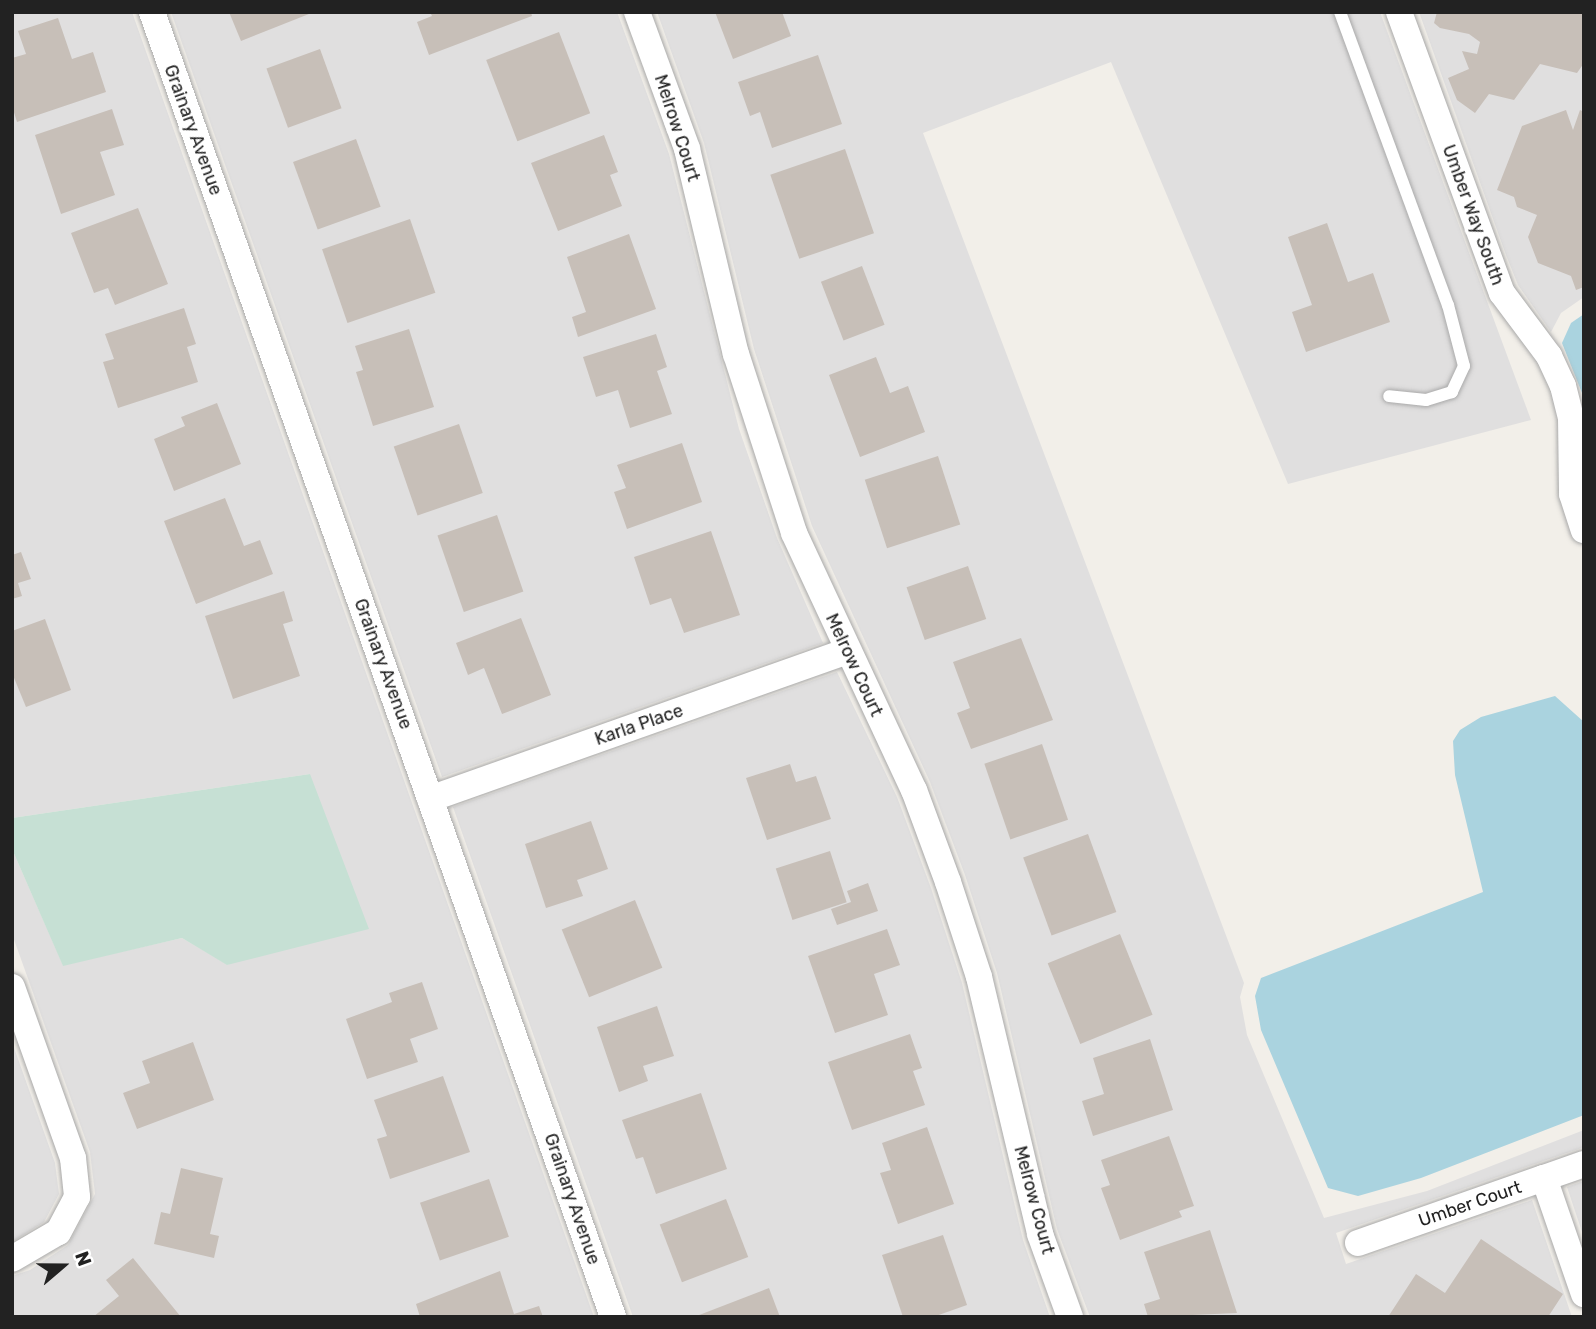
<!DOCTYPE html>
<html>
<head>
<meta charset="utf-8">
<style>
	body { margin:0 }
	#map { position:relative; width:1596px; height:1329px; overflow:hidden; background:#f2efe9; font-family:Rubik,sans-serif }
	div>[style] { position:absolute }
	.residential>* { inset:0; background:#e0dfdf }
	.wetland>* { inset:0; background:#c6e0d4 }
	.water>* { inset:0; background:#aad3df }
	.building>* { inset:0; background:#c7bfb8; transform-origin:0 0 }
	.roads { filter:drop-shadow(0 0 2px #a9a9a9) drop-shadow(0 0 2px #a9a9a9) }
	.service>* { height:12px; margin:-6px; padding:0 6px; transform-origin:6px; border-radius:6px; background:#fff }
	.minor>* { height:26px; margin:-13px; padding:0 13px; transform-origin:13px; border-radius:13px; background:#fff }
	span { translate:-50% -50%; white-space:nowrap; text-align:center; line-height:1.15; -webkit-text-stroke:7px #fff; paint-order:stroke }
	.street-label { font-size:18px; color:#222 }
	.frame { position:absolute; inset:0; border:14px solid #222; pointer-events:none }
	.north { position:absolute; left:28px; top:1231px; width:70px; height:70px; -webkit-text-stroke:5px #fff; paint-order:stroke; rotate:70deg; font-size:19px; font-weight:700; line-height:28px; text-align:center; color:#222 }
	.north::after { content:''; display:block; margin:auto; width:24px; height:32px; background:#222; clip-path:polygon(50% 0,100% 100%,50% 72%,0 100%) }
</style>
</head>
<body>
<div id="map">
	<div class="residential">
		<div style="clip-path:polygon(12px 12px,132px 12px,594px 1317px,12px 1317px,12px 1276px,30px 1270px,68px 1245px,95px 1194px,90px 1152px,12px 934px,12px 849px,63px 965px,182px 938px,228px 965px,310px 774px,12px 818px)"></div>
		<div style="clip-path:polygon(171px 12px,617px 12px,669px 154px,739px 429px,777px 538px,823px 643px,442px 777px)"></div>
		<div style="clip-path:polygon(657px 12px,1380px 12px,1531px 420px,1288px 484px,1111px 62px,923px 133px,1244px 983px,1240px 997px,1247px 1035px,1324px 1218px,1427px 1191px,1584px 1130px,1584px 1147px,1336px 1233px,1346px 1264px,1532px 1200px,1572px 1317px,1090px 1317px,1057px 1229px,997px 973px,965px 875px,930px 782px,812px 526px,754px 349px,704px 143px)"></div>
		<div style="clip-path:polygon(1419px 12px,1584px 12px,1584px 297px,1561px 313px,1551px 332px,1518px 285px,1506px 255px)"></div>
		<div style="clip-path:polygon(837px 672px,897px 797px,931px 888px,962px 983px,1023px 1240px,1050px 1317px,633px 1317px,453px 807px)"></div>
		<div style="clip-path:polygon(12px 1042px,55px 1163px,59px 1194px,44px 1222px,12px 1242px)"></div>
		<div style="clip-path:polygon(1584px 1181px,1584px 1238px,1567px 1187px)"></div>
	</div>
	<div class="wetland">
		<div style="clip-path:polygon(310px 774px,369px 929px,227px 965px,182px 938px,63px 966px,12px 849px,12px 818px)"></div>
	</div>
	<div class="water">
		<div style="clip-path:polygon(1584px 314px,1584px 398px,1562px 343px,1571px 323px)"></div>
		<div style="clip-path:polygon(1555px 696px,1584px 722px,1584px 1115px,1421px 1178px,1358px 1196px,1328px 1188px,1261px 1030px,1255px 996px,1261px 978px,1483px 892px,1455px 775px,1453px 741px,1460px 730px,1481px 717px)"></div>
	</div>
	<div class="building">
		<div style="clip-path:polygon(229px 12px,314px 12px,241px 41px)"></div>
		<div style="clip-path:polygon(430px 12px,531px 12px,532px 16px,429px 55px,417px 22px,432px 16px)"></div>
		<div style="clip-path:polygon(715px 12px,782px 12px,791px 36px,733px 59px)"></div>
		<div style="clip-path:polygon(1437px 12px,1584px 12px,1584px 63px,1577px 73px,1540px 64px,1514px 100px,1489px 94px,1475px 113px,1457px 100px,1448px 78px,1469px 69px,1462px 51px,1477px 54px,1480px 42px,1469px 34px,1440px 28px,1434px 23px)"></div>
		<div style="clip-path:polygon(58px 18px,72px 59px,93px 52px,106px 92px,17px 122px,12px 106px,12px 58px,26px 54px,18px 31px)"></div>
		<div style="left:559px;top:32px;width:87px;height:78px;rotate:69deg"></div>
		<div style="left:320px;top:49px;width:63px;height:57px;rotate:70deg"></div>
		<div style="clip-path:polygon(818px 55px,842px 124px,772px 148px,760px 112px,750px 116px,738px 82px)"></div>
		<div style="clip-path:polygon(112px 109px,124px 145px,100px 152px,115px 195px,61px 214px,35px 135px)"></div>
		<div style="clip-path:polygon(1566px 110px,1573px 130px,1580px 110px,1584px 112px,1584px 287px,1576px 290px,1571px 276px,1538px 263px,1528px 237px,1537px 215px,1517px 207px,1514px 197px,1497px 190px,1522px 126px)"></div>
		<div style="clip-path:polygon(604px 135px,618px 172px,610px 175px,622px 206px,558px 231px,531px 163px)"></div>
		<div style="left:356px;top:139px;width:72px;height:67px;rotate:70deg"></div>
		<div style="left:845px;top:149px;width:89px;height:79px;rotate:71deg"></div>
		<div style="clip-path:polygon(138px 208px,168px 284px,115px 305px,108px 288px,94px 293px,71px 233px)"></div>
		<div style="left:410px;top:219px;width:78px;height:93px;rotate:71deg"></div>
		<div style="clip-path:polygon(1327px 223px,1348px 282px,1373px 273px,1390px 322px,1306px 352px,1292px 312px,1312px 305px,1288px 237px)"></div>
		<div style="clip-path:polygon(629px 234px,656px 309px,578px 337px,572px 317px,586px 312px,567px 257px)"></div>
		<div style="left:862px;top:266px;width:63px;height:44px;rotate:69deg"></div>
		<div style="clip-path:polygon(184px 308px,196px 344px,187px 347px,198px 382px,118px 408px,103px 362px,114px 359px,105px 334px)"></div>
		<div style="clip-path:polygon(409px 329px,434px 407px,373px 426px,356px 372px,363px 370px,355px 346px)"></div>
		<div style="clip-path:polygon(656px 334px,667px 367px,657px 371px,672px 414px,630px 428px,618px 390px,596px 397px,583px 357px)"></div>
		<div style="clip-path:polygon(876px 357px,890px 393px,908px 386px,925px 432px,860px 457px,829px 375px)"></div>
		<div style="clip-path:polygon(217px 403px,241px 464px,174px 491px,154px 439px,185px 426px,181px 417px)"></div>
		<div style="left:459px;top:424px;width:73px;height:69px;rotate:71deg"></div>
		<div style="clip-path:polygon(682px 443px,702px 502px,627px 529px,614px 492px,626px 488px,617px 465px)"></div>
		<div style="left:938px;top:456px;width:72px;height:77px;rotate:72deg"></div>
		<div style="clip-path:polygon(225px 498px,244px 546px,260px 540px,273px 574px,196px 604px,164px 521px)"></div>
		<div style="left:497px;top:515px;width:81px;height:63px;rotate:71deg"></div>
		<div style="clip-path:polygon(711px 531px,740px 615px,684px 633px,671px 598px,650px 605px,634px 557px)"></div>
		<div style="clip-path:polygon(21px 552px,31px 579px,18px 583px,22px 596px,12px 599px,12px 555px)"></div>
		<div style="left:968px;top:566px;width:56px;height:65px;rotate:71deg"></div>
		<div style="clip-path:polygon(284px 591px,293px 621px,283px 624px,300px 676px,233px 699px,205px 616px)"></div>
		<div style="clip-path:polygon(521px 618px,551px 695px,502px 714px,484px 668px,468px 675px,456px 643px)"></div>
		<div style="clip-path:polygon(45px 619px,71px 690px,26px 707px,12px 673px,12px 631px)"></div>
		<div style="clip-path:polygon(1021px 638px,1053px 720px,971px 749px,957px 713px,970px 708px,953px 662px)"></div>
		<div style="left:1042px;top:744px;width:80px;height:61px;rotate:71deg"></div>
		<div style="clip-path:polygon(790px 764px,796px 782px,816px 776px,831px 819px,767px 840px,746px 778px)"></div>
		<div style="clip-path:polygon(591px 821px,608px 869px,577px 880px,583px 896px,546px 908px,525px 844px)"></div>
		<div style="left:1088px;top:834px;width:83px;height:69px;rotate:70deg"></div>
		<div style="left:830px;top:851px;width:54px;height:57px;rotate:72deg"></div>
		<div style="clip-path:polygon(868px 883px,878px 911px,837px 925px,831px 909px,851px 902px,847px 891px)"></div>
		<div style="left:635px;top:900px;width:73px;height:79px;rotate:68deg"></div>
		<div style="clip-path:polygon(887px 929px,900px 965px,874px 974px,888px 1015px,835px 1033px,808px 956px)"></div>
		<div style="left:1120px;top:934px;width:87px;height:78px;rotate:68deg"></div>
		<div style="clip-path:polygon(422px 982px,438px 1029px,410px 1039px,418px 1062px,367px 1079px,346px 1019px,392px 1002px,389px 993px)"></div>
		<div style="clip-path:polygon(657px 1006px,674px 1056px,643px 1066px,648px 1081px,619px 1092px,597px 1027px)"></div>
		<div style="clip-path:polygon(910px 1034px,922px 1068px,913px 1071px,925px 1105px,852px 1130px,828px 1062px)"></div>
		<div style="clip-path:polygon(1150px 1039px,1173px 1110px,1093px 1136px,1082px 1101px,1104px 1094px,1093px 1058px)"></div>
		<div style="clip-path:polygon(193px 1042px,214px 1100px,137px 1129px,123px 1093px,150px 1083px,142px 1061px)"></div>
		<div style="clip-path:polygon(443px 1076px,470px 1152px,390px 1179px,377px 1139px,387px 1136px,374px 1100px)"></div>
		<div style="clip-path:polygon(701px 1093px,727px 1169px,656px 1194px,643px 1157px,636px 1159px,622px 1120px)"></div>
		<div style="clip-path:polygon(927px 1127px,954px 1204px,898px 1224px,880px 1173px,891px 1170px,882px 1143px)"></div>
		<div style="clip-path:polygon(1169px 1136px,1194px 1206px,1179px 1211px,1182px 1217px,1120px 1240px,1101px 1188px,1110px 1185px,1101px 1160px)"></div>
		<div style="clip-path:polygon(181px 1168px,223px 1178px,210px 1234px,219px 1236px,214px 1258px,154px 1244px,161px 1212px,170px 1214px)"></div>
		<div style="left:489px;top:1179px;width:61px;height:73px;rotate:71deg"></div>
		<div style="left:726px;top:1199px;width:62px;height:71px;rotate:69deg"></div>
		<div style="clip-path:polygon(1210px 1230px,1237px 1313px,1148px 1317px,1144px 1304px,1160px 1299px,1144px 1252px)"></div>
		<div style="clip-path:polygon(943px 1235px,967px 1305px,933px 1317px,903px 1317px,882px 1255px)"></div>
		<div style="clip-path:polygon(1481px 1239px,1563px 1294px,1548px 1317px,1388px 1317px,1416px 1274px,1445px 1293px)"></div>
		<div style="clip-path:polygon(133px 1258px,181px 1317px,93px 1317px,119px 1296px,106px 1280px)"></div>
		<div style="clip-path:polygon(500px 1271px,514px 1314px,539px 1306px,543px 1317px,420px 1317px,416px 1304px)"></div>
		<div style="clip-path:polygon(769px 1288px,780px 1317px,694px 1317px)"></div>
	</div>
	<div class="roads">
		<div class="service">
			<div style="left:1340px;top:12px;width:312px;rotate:69.8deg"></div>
			<div style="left:1448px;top:305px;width:63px;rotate:75.3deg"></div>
			<div style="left:1464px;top:366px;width:29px;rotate:115deg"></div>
			<div style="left:1452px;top:392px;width:27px;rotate:163deg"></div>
			<div style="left:1426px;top:400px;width:37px;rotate:-174deg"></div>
		</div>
		<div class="minor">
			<div style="left:152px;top:12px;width:1384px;rotate:70.54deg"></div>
			<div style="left:637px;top:12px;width:146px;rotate:69.9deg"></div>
			<div style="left:687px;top:149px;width:211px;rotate:76.6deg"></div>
			<div style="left:736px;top:354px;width:188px;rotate:72deg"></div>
			<div style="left:794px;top:533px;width:284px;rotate:65deg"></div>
			<div style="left:914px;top:790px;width:98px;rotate:69.7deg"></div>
			<div style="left:948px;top:882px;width:100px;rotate:71.9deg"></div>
			<div style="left:979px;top:977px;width:264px;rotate:76.6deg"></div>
			<div style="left:1040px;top:1234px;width:88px;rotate:70.1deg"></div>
			<div style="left:1399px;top:12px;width:299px;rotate:69.9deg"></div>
			<div style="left:1502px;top:293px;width:79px;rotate:53.3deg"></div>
			<div style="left:1549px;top:356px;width:33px;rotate:65deg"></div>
			<div style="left:1563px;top:386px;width:33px;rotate:76deg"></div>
			<div style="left:1571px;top:418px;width:76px;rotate:89.2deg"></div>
			<div style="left:1572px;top:494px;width:38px;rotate:72deg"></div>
			<div style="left:430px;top:799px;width:442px;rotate:-19.5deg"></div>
			<div style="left:12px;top:987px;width:182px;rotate:70.4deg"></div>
			<div style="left:73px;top:1158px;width:39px;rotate:84deg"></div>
			<div style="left:77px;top:1197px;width:40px;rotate:118deg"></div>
			<div style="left:58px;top:1232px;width:53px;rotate:149.6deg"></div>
			<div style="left:1544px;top:1178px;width:42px;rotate:-19.3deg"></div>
			<div style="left:1358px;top:1243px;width:197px;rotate:-19.3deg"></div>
			<div style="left:1544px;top:1178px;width:123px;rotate:71deg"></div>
		</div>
	</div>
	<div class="street-label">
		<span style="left:677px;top:128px;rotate:72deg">Melrow Court</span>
		<span style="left:193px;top:130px;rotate:70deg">Grainary Avenue</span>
		<span style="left:1473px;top:215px;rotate:70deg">Umber Way South</span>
		<span style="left:383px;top:664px;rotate:70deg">Grainary Avenue</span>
		<span style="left:854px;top:665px;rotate:65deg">Melrow Court</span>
		<span style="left:639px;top:725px;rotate:-19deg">Karla Place</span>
		<span style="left:572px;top:1199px;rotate:71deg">Grainary Avenue</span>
		<span style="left:1034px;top:1200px;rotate:75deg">Melrow Court</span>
		<span style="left:1470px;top:1204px;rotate:-19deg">Umber Court</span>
	</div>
	<div class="frame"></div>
	<div class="north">N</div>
</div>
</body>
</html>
